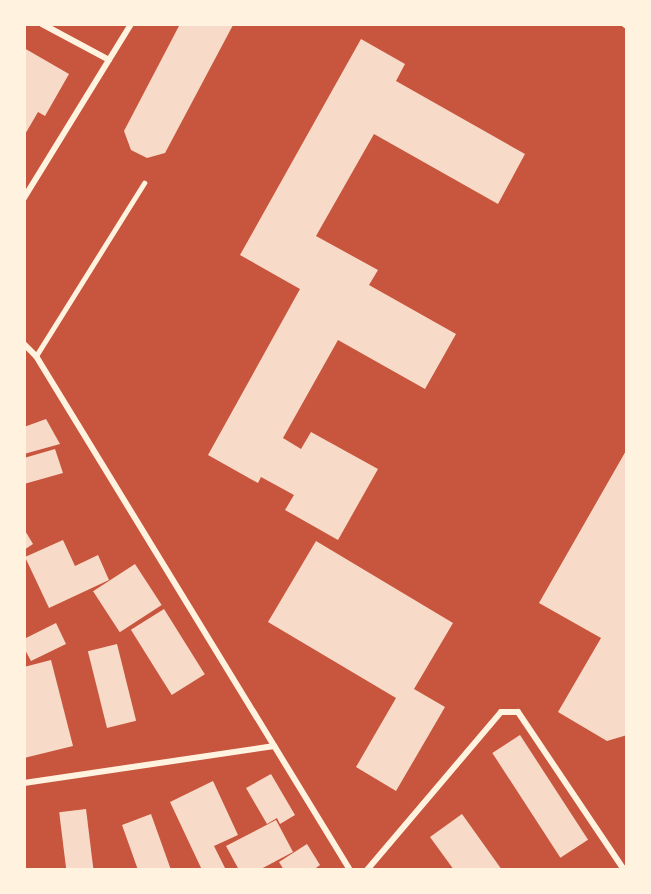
<!DOCTYPE html>
<html>
<head>
<meta charset="utf-8">
<style>
	body { margin:0 }
	#map { position:relative; width:651px; height:894px; overflow:hidden; background:#c8553d; font-family:Helvetica,sans-serif }
	div>[style] { position:absolute }
	.building>* { inset:0; background:#f7dbc8; transform-origin:0 0 }
	.service>* { height:4.5px; margin:-2.25px; padding:0 2.25px; transform-origin:2.25px; border-radius:2.25px; background:#fff3e0 }
	.minor>* { height:6px; margin:-3px; padding:0 3px; transform-origin:3px; border-radius:3px; background:#fff3e0 }
	span { translate:-50% -50%; white-space:nowrap; text-align:center; line-height:1.15; -webkit-text-stroke:6px #fff3e0; paint-order:stroke }
	.frame { position:absolute; inset:0; border:26px solid #fff3e0; pointer-events:none }
</style>
</head>
<body>
<div id="map">
	<div class="building">
		<div style="clip-path:polygon(180px 24px,233px 25px,165px 153px,147px 158px,131px 150px,124px 131px)"></div>
		<div style="clip-path:polygon(361px 39px,405px 64px,396px 81px,525px 154px,498px 204px,374px 134px,316px 236px,378px 270px,369px 285px,456px 334px,425px 389px,338px 340px,283px 438px,301px 449px,311px 432px,378px 469px,338px 540px,285px 510px,294px 495px,261px 477px,258px 483px,208px 455px,300px 289px,240px 255px)"></div>
		<div style="clip-path:polygon(24px 48px,69px 74px,45px 116px,38px 112px,24px 136px)"></div>
		<div style="clip-path:polygon(46px 419px,60px 444px,24px 454px,24px 427px)"></div>
		<div style="clip-path:polygon(55px 449px,63px 473px,24px 484px,24px 458px)"></div>
		<div style="clip-path:polygon(627px 449px,627px 735px,607px 741px,558px 712px,601px 638px,539px 603px)"></div>
		<div style="clip-path:polygon(24px 529px,33px 544px,24px 550px)"></div>
		<div style="clip-path:polygon(63px 540px,75px 566px,98px 555px,109px 580px,49px 608px,25px 557px)"></div>
		<div style="clip-path:polygon(316px 541px,453px 623px,414px 689px,445px 707px,396px 791px,356px 767px,396px 698px,268px 622px)"></div>
		<div style="left:135px;top:564px;width:49px;height:50px;rotate:57deg"></div>
		<div style="left:164px;top:609px;width:77px;height:39px;rotate:58deg"></div>
		<div style="clip-path:polygon(56px 623px,66px 644px,31px 661px,24px 648px,24px 639px)"></div>
		<div style="left:117px;top:644px;width:79px;height:30px;rotate:76deg"></div>
		<div style="clip-path:polygon(51px 660px,73px 746px,24px 758px,24px 667px)"></div>
		<div style="left:520px;top:735px;width:125px;height:33px;rotate:57deg"></div>
		<div style="clip-path:polygon(271px 774px,295px 815px,280px 824px,277px 818px,267px 824px,246px 788px)"></div>
		<div style="clip-path:polygon(213px 781px,238px 835px,214px 846px,226px 870px,202px 870px,170px 802px)"></div>
		<div style="left:86px;top:809px;width:61px;height:27px;rotate:83deg"></div>
		<div style="clip-path:polygon(151px 814px,171px 870px,138px 870px,122px 825px)"></div>
		<div style="clip-path:polygon(462px 814px,502px 870px,454px 870px,430px 837px)"></div>
		<div style="clip-path:polygon(276px 820px,293px 852px,259px 870px,239px 870px,226px 846px)"></div>
		<div style="clip-path:polygon(307px 844px,320px 865px,313px 870px,284px 870px,279px 862px)"></div>
	</div>
	<div class="service">
		<div style="left:36px;top:356px;width:204px;rotate:-58deg"></div>
	</div>
	<div class="minor">
		<div style="left:42px;top:24px;width:76px;rotate:28.2deg"></div>
		<div style="left:624px;top:24px;width:4px;rotate:34deg"></div>
		<div style="left:24px;top:198px;width:204px;rotate:-58.4deg"></div>
		<div style="left:24px;top:344px;width:17px;rotate:45deg"></div>
		<div style="left:36px;top:356px;width:602px;rotate:58.58deg"></div>
		<div style="left:24px;top:783px;width:253px;rotate:-8.4deg"></div>
		<div style="left:367px;top:870px;width:207px;rotate:-49.7deg"></div>
		<div style="left:501px;top:712px;width:17px"></div>
		<div style="left:518px;top:712px;width:190px;rotate:56.1deg"></div>
	</div>
	<div class="frame"></div>
</div>
</body>
</html>
